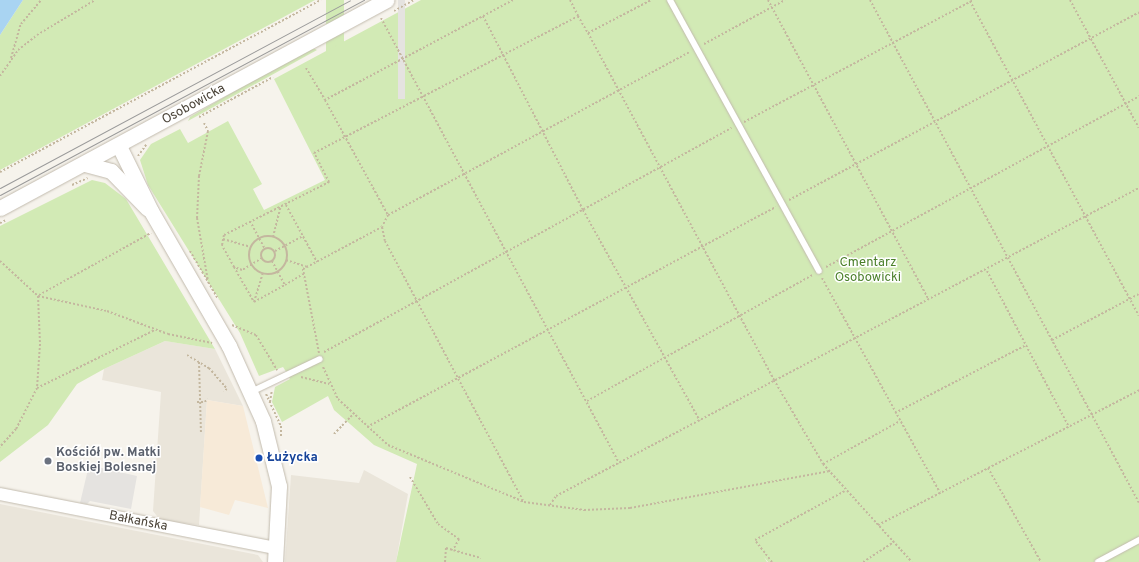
<!DOCTYPE html>
<html>
<head>
<meta charset="utf-8">
<style>
	body { margin:0 }
	#map { position:relative; width:1139px; height:562px; overflow:hidden; background:#f6f3ec; font-family:Overpass,sans-serif }
	div>[style] { position:absolute }
	.residential>* { inset:0; background:#eae5da }
	.commercial>* { inset:0; background:#f7ead8 }
	.green>* { inset:0; background:#d2eab5; transform-origin:0 0 }
	.parking>* { inset:0; background:#e5e3e0; transform-origin:0 0 }
	.water>* { inset:0; background:#a9d4f2 }
	.path>* { height:2px; margin-top:-1px; transform-origin:0; background:repeating-linear-gradient(90deg,#c4b79f 0 2px,transparent 0 4px) }
	.path>.ring { margin:-1px; padding:0; box-sizing:content-box; background:none; border:2px solid #c4b79f; border-radius:50% }
	.roads { filter:drop-shadow(0 0 1px #c2bbae) drop-shadow(0 0 1px #c2bbae) }
	.service>* { height:6px; margin:-3px; padding:0 3px; transform-origin:3px; border-radius:3px; background:#fff }
	.minor>* { height:12px; margin:-6px; padding:0 6px; transform-origin:6px; border-radius:6px; background:#fff }
	.tertiary>* { height:15px; margin:-7.5px; padding:0 7.5px; transform-origin:7.5px; border-radius:7.5px; background:#fff }
	.tram>* { height:1px; margin:-0.5px; padding:0 0.5px; transform-origin:0.5px; border-radius:0.5px; background:#9a9a9a }
	.dots>* { width:11px; height:11px; translate:-50% -50%; box-sizing:border-box; border:2px solid #fff; border-radius:50% }
	span { translate:-50% -50%; white-space:nowrap; text-align:center; line-height:1.15; -webkit-text-stroke:3px #fff; paint-order:stroke }
	.street-label { font-size:13px; color:#4b4439 }
	.park-label { font-size:13px; color:#4a7f2a }
	.worship-label { font-size:13px; color:#5b616d; font-weight:700 }
	.left { translate:0 -50%; text-align:left }
	.transit-label { font-size:13px; color:#164399; font-weight:700 }
</style>
</head>
<body>
<div id="map">
	<div class="residential">
		<div style="clip-path:polygon(165px 341px,215px 349px,243px 406px,207px 400px,199px 525px,160px 520px,153px 511px,161px 392px,102px 380px,104px 369px)"></div>
		<div style="clip-path:polygon(364px 470px,408px 494px,396px 562px,285px 562px,291px 475px,359px 483px)"></div>
		<div style="clip-path:polygon(0 504px,258px 555px,263px 562px,0 562px)"></div>
	</div>
	<div class="commercial">
		<div style="clip-path:polygon(207px 400px,243px 406px,268px 508px,235px 500px,229px 515px,200px 507px)"></div>
	</div>
	<div class="green">
		<div style="clip-path:polygon(23px 0,315px 0,0 170px,0 35px)"></div>
		<div style="left:326px;top:0;width:18px;height:370px"></div>
		<div style="clip-path:polygon(421px 0,1139px 0,1139px 562px,768px 562px,764px 557px,767px 562px,396px 562px,417px 464px,374px 445px,334px 410px,328px 396px,282px 422px,272px 402px,275px 387px,290px 379px,287px 373px,283px 367px,259px 376px,240px 333px,148px 185px,140px 160px,151px 144px,180px 129px,188px 143px,228px 121px,262px 184px,253px 189px,264px 210px,325px 180px,274px 79px)"></div>
		<div style="clip-path:polygon(311px 47px,317px 50px,188px 121px,190px 117px)"></div>
		<div style="clip-path:polygon(92px 180px,105px 183px,126px 199px,215px 349px,165px 341px,104px 369px,77px 384px,48px 425px,0 462px,0 226px)"></div>
	</div>
	<div class="parking">
		<div style="left:398px;top:0;width:7px;height:99px"></div>
		<div style="clip-path:polygon(89px 465px,137px 476px,131px 509px,90px 501px,87px 504px,80px 503px)"></div>
	</div>
	<div class="water">
		<div style="clip-path:polygon(0 0,23px 0,0 35px)"></div>
	</div>
	<div class="path">
		<div style="left:513px;top:0;width:213px;rotate:152deg"></div>
		<div style="left:325px;top:100px;width:131px;rotate:61.3deg"></div>
		<div style="left:388px;top:215px;width:13px;rotate:117deg"></div>
		<div style="left:382px;top:227px;width:14px;rotate:78deg"></div>
		<div style="left:385px;top:241px;width:296px;rotate:62deg"></div>
		<div style="left:524px;top:502px;width:61px;rotate:7.6deg"></div>
		<div style="left:584px;top:510px;width:46px;rotate:-2.5deg"></div>
		<div style="left:630px;top:508px;width:202px;rotate:-10.5deg"></div>
		<div style="left:570px;top:0;width:18px;rotate:63deg"></div>
		<div style="left:768px;top:0;width:340px;rotate:61.8deg"></div>
		<div style="left:870px;top:0;width:570px;rotate:61.86deg"></div>
		<div style="left:1070px;top:0;width:145px;rotate:61.7deg"></div>
		<div style="left:970px;top:1px;width:357px;rotate:61.8deg"></div>
		<div style="left:394px;top:11px;width:23px;rotate:-29deg"></div>
		<div style="left:483px;top:16px;width:218px;rotate:62.7deg"></div>
		<div style="left:583px;top:210px;width:241px;rotate:61deg"></div>
		<div style="left:381px;top:18px;width:505px;rotate:61.86deg"></div>
		<div style="left:588px;top:33px;width:394px;rotate:61.8deg"></div>
		<div style="left:774px;top:380px;width:97px;rotate:59.7deg"></div>
		<div style="left:823px;top:464px;width:132px;rotate:47.8deg"></div>
		<div style="left:704px;top:44px;width:92px;rotate:-28.5deg"></div>
		<div style="left:11px;top:58px;width:35px;rotate:-74deg"></div>
		<div style="left:21px;top:24px;width:31px;rotate:-50deg"></div>
		<div style="left:306px;top:68px;width:37px;rotate:59deg"></div>
		<div style="left:0;top:76px;width:32px;rotate:-55deg"></div>
		<div style="left:18px;top:50px;width:24px;rotate:-38deg"></div>
		<div style="left:37px;top:35px;width:68px;rotate:-31.1deg"></div>
		<div style="left:199px;top:117px;width:84px;rotate:-28.4deg"></div>
		<div style="left:744px;top:122px;width:259px;rotate:-28deg"></div>
		<div style="left:204px;top:123px;width:9px;rotate:63deg"></div>
		<div style="left:208px;top:131px;width:46px;rotate:101.3deg"></div>
		<div style="left:199px;top:176px;width:42px;rotate:92.7deg"></div>
		<div style="left:197px;top:218px;width:64px;rotate:80.1deg"></div>
		<div style="left:138px;top:156px;width:14px;rotate:-54deg"></div>
		<div style="left:0;top:172px;width:364px;rotate:-28.2deg"></div>
		<div style="left:72px;top:185px;width:17px;rotate:-24deg"></div>
		<div style="left:789px;top:200px;width:397px;rotate:-28.2deg"></div>
		<div style="left:286px;top:205px;width:65px;rotate:61.5deg"></div>
		<div style="left:388px;top:215px;width:342px;rotate:-28.4deg"></div>
		<div style="left:250px;top:221px;width:32px;rotate:62deg"></div>
		<div style="left:0;top:223px;width:7px;rotate:-27deg"></div>
		<div class="ring" style="left:249px;top:236px;width:36px;height:36px"></div>
		<div style="left:273px;top:237px;width:30px;rotate:-76deg"></div>
		<div style="left:223px;top:239px;width:29px;rotate:16deg"></div>
		<div class="ring" style="left:261px;top:248px;width:12px;height:12px"></div>
		<div style="left:190px;top:251px;width:56px;rotate:59.7deg"></div>
		<div style="left:275px;top:251px;width:32px;rotate:-28deg"></div>
		<div style="left:262px;top:258px;width:23px;rotate:149deg"></div>
		<div style="left:242px;top:270px;width:9px;rotate:-159deg"></div>
		<div style="left:234px;top:267px;width:25px;rotate:-119deg"></div>
		<div style="left:222px;top:245px;width:10px;rotate:-79deg"></div>
		<div style="left:224px;top:235px;width:118px;rotate:-26.8deg"></div>
		<div style="left:329px;top:182px;width:33px;rotate:-117deg"></div>
		<div style="left:314px;top:153px;width:297px;rotate:-27.4deg"></div>
		<div style="left:578px;top:16px;width:20px;rotate:60deg"></div>
		<div style="left:588px;top:33px;width:71px;rotate:-27.6deg"></div>
		<div style="left:286px;top:260px;width:23px;rotate:18deg"></div>
		<div style="left:0;top:261px;width:52px;rotate:42.6deg"></div>
		<div style="left:38px;top:296px;width:48px;rotate:87.6deg"></div>
		<div style="left:40px;top:344px;width:44px;rotate:93.9deg"></div>
		<div style="left:37px;top:388px;width:46px;rotate:117.1deg"></div>
		<div style="left:16px;top:429px;width:24px;rotate:132deg"></div>
		<div style="left:272px;top:261px;width:27px;rotate:62deg"></div>
		<div style="left:285px;top:285px;width:21px;rotate:-31deg"></div>
		<div style="left:234px;top:267px;width:40px;rotate:60.3deg"></div>
		<div style="left:254px;top:302px;width:35px;rotate:-29deg"></div>
		<div style="left:826px;top:267px;width:357px;rotate:-28.6deg"></div>
		<div style="left:987px;top:271px;width:176px;rotate:62.3deg"></div>
		<div style="left:822px;top:278px;width:245px;rotate:61.2deg"></div>
		<div style="left:39px;top:295px;width:128px;rotate:-29deg"></div>
		<div style="left:38px;top:296px;width:71px;rotate:12.3deg"></div>
		<div style="left:107px;top:311px;width:65px;rotate:20.7deg"></div>
		<div style="left:168px;top:334px;width:45px;rotate:11.6deg"></div>
		<div style="left:254px;top:302px;width:30px;rotate:-73deg"></div>
		<div style="left:232px;top:325px;width:26px;rotate:23deg"></div>
		<div style="left:256px;top:335px;width:41px;rotate:59deg"></div>
		<div style="left:1052px;top:340px;width:98px;rotate:-27.9deg"></div>
		<div style="left:324px;top:352px;width:465px;rotate:-28.8deg"></div>
		<div style="left:319px;top:353px;width:86px;rotate:-100.8deg"></div>
		<div style="left:303px;top:269px;width:89px;rotate:-28deg"></div>
		<div style="left:187px;top:355px;width:26px;rotate:31deg"></div>
		<div style="left:209px;top:368px;width:28px;rotate:49deg"></div>
		<div style="left:227px;top:389px;width:4px;rotate:146deg"></div>
		<div style="left:199px;top:362px;width:72px;rotate:88.4deg"></div>
		<div style="left:323px;top:367px;width:35px;rotate:65deg"></div>
		<div style="left:338px;top:399px;width:68px;rotate:42.6deg"></div>
		<div style="left:388px;top:445px;width:147px;rotate:22.7deg"></div>
		<div style="left:301px;top:377px;width:29px;rotate:14deg"></div>
		<div style="left:37px;top:388px;width:131px;rotate:-26.2deg"></div>
		<div style="left:266px;top:394px;width:35px;rotate:65deg"></div>
		<div style="left:281px;top:426px;width:10px;rotate:90deg"></div>
		<div style="left:587px;top:401px;width:258px;rotate:-29.2deg"></div>
		<div style="left:197px;top:402px;width:8px"></div>
		<div style="left:205px;top:402px;width:4px;rotate:-63deg"></div>
		<div style="left:270px;top:402px;width:12px;rotate:-81deg"></div>
		<div style="left:895px;top:413px;width:148px;rotate:-27.4deg"></div>
		<div style="left:367px;top:427px;width:464px;rotate:-28.3deg"></div>
		<div style="left:334px;top:434px;width:28px;rotate:-46deg"></div>
		<div style="left:823px;top:464px;width:88px;rotate:-29.2deg"></div>
		<div style="left:988px;top:468px;width:108px;rotate:60.6deg"></div>
		<div style="left:410px;top:477px;width:55px;rotate:59.2deg"></div>
		<div style="left:438px;top:524px;width:26px;rotate:36deg"></div>
		<div style="left:459px;top:539px;width:13px;rotate:119deg"></div>
		<div style="left:550px;top:505px;width:11px;rotate:-56deg"></div>
		<div style="left:556px;top:496px;width:659px;rotate:-27.85deg"></div>
		<div style="left:878px;top:525px;width:294px;rotate:-27.3deg"></div>
		<div style="left:445px;top:562px;width:14px;rotate:-86deg"></div>
		<div style="left:446px;top:548px;width:36px;rotate:16deg"></div>
		<div style="left:772px;top:562px;width:28px;rotate:-128deg"></div>
		<div style="left:755px;top:540px;width:102px;rotate:-28.6deg"></div>
		<div style="left:863px;top:562px;width:37px;rotate:-33deg"></div>
	</div>
	<div class="roads">
		<div class="service">
			<div style="left:670px;top:0;width:309px;rotate:61.2deg"></div>
			<div style="left:251px;top:392px;width:76px;rotate:-25.6deg"></div>
			<div style="left:1098px;top:562px;width:47px;rotate:-28.2deg"></div>
		</div>
		<div class="minor">
			<div style="left:0;top:494px;width:281px;rotate:11.1deg"></div>
		</div>
		<div class="tertiary">
			<div style="left:119px;top:146px;width:72px;rotate:63.8deg"></div>
			<div style="left:151px;top:211px;width:156px;rotate:60deg"></div>
			<div style="left:229px;top:346px;width:82px;rotate:65.6deg"></div>
			<div style="left:263px;top:421px;width:67px;rotate:76.2deg"></div>
			<div style="left:279px;top:486px;width:76px;rotate:93deg"></div>
			<div style="left:85px;top:164px;width:27px;rotate:15deg"></div>
			<div style="left:111px;top:171px;width:52px;rotate:45.8deg"></div>
			<div style="left:0;top:208px;width:439px;rotate:-28.3deg"></div>
		</div>
	</div>
	<div class="tram">
		<div style="left:0;top:188px;width:397px;rotate:-28.2deg"></div>
		<div style="left:0;top:195px;width:413px;rotate:-28.2deg"></div>
	</div>
	<div class="dots">
		<div style="left:259px;top:458px;background:#1a4fb4"></div>
		<div style="left:48px;top:461px;background:#6b7280"></div>
	</div>
	<div class="street-label">
		<span style="left:194px;top:105px;rotate:-29deg">Osobowicka</span>
		<span style="left:138px;top:522px;rotate:11deg">Bałkańska</span>
	</div>
	<div class="park-label">
		<span style="left:868px;top:271px">Cmentarz<br>Osobowicki</span>
	</div>
	<div class="worship-label">
		<span class="left" style="left:56px;top:461px">Kościół pw. Matki<br>Boskiej Bolesnej</span>
	</div>
	<div class="transit-label">
		<span class="left" style="left:267px;top:458px">Łużycka</span>
	</div>
</div>
</body>
</html>
